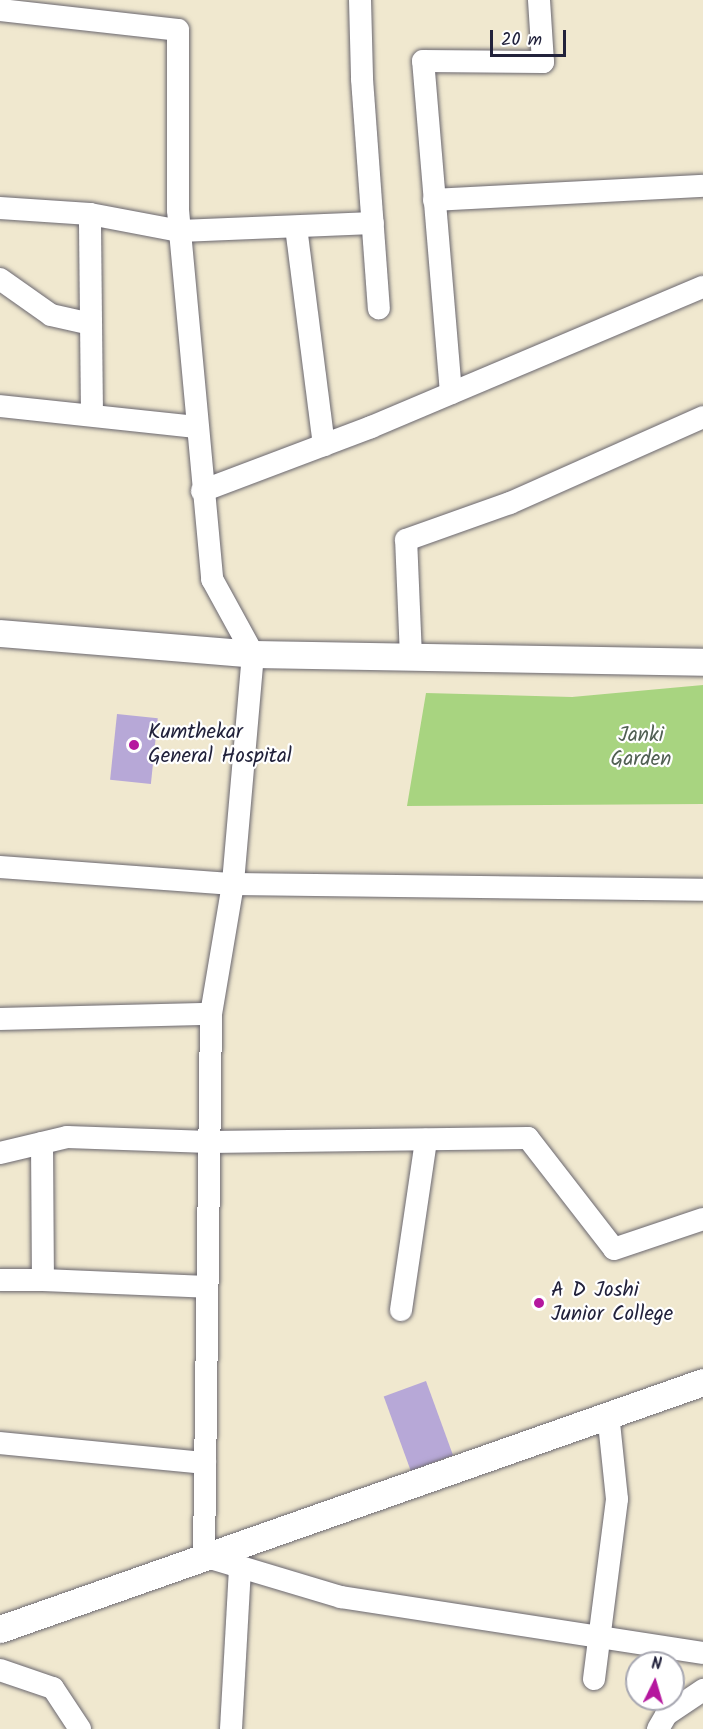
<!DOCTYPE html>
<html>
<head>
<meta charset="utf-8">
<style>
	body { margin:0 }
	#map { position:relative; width:703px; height:1729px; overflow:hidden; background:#f0e8cf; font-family:Kalam,sans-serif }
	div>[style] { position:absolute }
	.green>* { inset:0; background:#a8d480 }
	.building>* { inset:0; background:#b7a8d7; transform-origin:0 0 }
	.roads { filter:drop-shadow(0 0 2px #6a676f) drop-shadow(0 0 2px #6a676f) }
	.minor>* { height:22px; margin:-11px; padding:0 11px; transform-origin:11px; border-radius:11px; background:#fff }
	.tertiary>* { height:27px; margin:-13.5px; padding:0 13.5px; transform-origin:13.5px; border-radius:13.5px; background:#fff }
	.dots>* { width:16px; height:16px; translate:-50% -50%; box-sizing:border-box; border:3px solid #fff; border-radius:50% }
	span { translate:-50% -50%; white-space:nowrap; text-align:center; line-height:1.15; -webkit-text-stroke:4.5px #fff; paint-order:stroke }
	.poi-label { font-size:21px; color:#22223b }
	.left { translate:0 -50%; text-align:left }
	.park-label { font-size:21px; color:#516053 }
	.north { position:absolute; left:625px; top:1651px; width:60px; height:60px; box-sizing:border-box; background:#fff; border:2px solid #a7a7b1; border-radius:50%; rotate:5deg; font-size:16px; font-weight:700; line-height:24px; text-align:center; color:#22223b }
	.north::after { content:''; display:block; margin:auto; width:21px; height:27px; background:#b5179e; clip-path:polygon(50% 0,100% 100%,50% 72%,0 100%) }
	.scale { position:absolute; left:490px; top:30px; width:76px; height:27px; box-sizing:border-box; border:3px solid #22223b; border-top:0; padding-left:8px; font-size:18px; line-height:21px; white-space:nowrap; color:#22223b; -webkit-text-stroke:4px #fff; paint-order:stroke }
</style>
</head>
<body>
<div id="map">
	<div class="green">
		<div style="clip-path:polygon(703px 685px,703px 804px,407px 806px,426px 693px,572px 697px)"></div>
	</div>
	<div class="building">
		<div style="left:117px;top:714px;width:41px;height:66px;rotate:6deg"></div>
		<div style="left:426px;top:1381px;width:79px;height:45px;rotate:70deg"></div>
	</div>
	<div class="roads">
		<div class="minor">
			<div style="left:360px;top:0;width:79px;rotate:88.5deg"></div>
			<div style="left:362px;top:79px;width:230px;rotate:85.8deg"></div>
			<div style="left:0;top:10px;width:179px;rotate:6.4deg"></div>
			<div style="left:178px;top:30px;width:180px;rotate:90deg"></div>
			<div style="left:178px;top:210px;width:371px;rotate:84.7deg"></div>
			<div style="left:212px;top:579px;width:85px;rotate:61.3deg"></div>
			<div style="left:253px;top:654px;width:231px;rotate:95deg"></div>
			<div style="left:233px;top:884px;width:132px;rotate:99.6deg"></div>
			<div style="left:434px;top:200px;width:269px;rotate:-3deg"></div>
			<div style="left:0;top:208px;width:90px;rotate:3.8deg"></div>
			<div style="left:296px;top:227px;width:220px;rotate:82.7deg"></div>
			<div style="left:0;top:279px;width:62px;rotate:35.2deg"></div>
			<div style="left:51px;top:315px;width:41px;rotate:12.7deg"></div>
			<div style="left:451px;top:393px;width:333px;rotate:-94.8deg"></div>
			<div style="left:423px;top:61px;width:120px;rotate:0.5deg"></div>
			<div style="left:543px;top:62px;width:62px;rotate:-93.7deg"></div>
			<div style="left:0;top:406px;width:198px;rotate:6.1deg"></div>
			<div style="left:92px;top:415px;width:201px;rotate:-90.6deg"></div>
			<div style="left:90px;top:214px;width:92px;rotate:10.7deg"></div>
			<div style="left:180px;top:231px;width:193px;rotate:-2.4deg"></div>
			<div style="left:202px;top:491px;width:181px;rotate:-20.7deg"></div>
			<div style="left:371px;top:427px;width:360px;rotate:-22.9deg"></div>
			<div style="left:411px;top:657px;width:117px;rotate:-92.4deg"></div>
			<div style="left:406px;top:540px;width:110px;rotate:-19.6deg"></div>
			<div style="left:510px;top:503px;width:211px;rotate:-24deg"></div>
			<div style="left:0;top:867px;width:234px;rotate:4.2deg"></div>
			<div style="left:233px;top:884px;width:470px;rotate:0.7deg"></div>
			<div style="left:0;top:1019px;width:211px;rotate:-1.4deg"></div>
			<div style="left:211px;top:1014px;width:542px;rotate:90.74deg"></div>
			<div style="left:204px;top:1556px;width:143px;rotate:16.7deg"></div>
			<div style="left:341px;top:1597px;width:366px;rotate:8.8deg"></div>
			<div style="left:42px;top:1143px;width:137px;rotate:89.6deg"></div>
			<div style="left:43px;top:1280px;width:164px;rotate:2.4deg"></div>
			<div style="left:0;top:1153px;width:69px;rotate:-13.4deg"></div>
			<div style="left:67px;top:1137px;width:142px;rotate:2deg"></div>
			<div style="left:209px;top:1142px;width:319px;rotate:-0.7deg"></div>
			<div style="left:528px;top:1138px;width:140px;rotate:52.2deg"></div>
			<div style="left:614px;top:1249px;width:94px;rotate:-18.6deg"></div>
			<div style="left:0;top:1280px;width:43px"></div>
			<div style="left:401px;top:1310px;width:172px;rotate:-81.6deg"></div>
			<div style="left:0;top:1443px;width:206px;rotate:5.6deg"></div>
			<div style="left:0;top:1670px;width:56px;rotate:18.8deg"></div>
			<div style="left:53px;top:1688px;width:49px;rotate:56.6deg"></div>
			<div style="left:594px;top:1679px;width:181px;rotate:-82.7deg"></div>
			<div style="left:617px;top:1499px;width:85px;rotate:-96deg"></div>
			<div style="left:231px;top:1729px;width:163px;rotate:-86.8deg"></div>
			<div style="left:658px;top:1729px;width:16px;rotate:-60deg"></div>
			<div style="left:666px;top:1715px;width:45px;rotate:-34deg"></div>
		</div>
		<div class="tertiary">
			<div style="left:0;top:633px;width:254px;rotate:4.7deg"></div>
			<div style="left:253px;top:654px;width:450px;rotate:1deg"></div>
			<div style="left:0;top:1629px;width:745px;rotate:-19.36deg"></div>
		</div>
	</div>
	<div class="dots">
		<div style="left:134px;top:745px;background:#b5179e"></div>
		<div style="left:539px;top:1303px;background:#b5179e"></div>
	</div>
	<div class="poi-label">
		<span class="left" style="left:148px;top:745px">Kumthekar<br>General Hospital</span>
		<span class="left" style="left:551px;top:1303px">A D Joshi<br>Junior College</span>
	</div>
	<div class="park-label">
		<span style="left:641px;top:748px">Janki<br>Garden</span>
	</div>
	<div class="north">N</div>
	<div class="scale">20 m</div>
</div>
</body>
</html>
